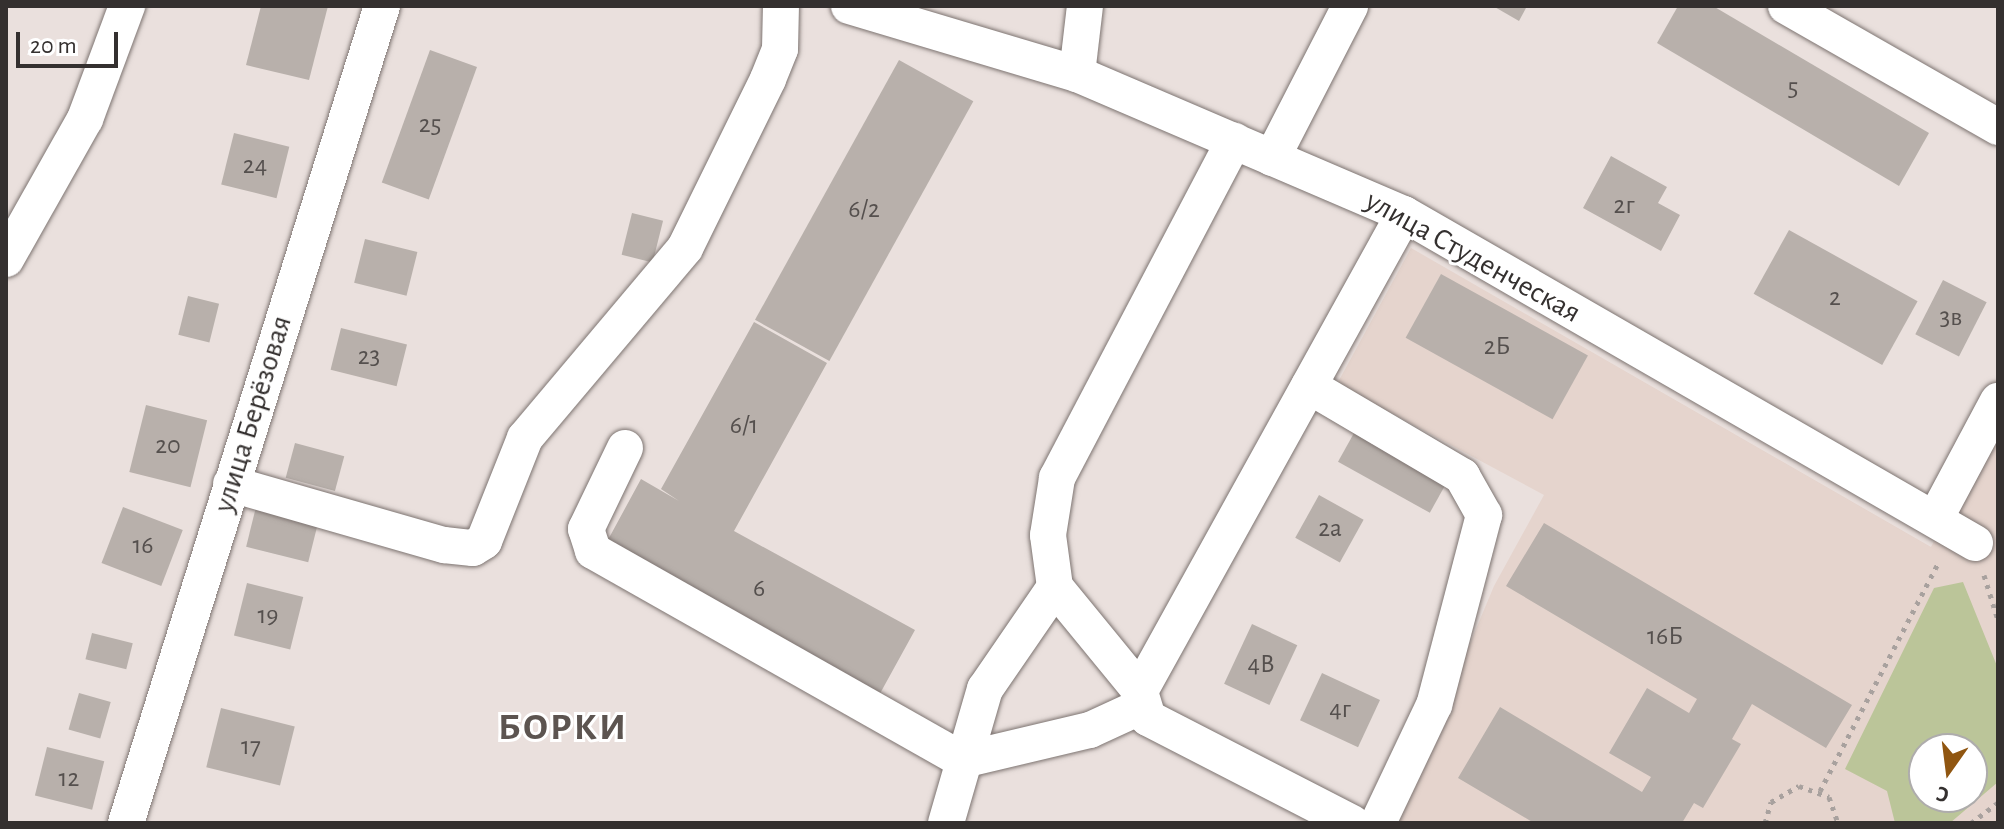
<!DOCTYPE html>
<html>
<head>
<meta charset="utf-8">
<style>
	body { margin:0 }
	#map { position:relative; width:2004px; height:829px; overflow:hidden; background:#eae0dd; font-family:"Alegreya Sans",sans-serif }
	div>[style] { position:absolute }
	.built>* { inset:0; background:#e5d4cd }
	.green>* { inset:0; background:#bbc599 }
	.building>* { inset:0; background:#b8b0ab; transform-origin:0 0 }
	.path>* { height:5px; margin-top:-2.5px; transform-origin:0; background:repeating-linear-gradient(90deg,#a8a19e 0 4px,transparent 0 10px) }
	.roads { filter:drop-shadow(0 0 2px #7d7471) drop-shadow(0 0 2px #7d7471) }
	.minor>* { height:36px; margin:-18px; padding:0 18px; transform-origin:18px; border-radius:18px; background:#fff }
	span { translate:-50% -50%; white-space:nowrap; text-align:center; line-height:1.15; -webkit-text-stroke:6px #fff; paint-order:stroke }
	.number-label { font-size:26px; color:#55504e }
	.number-label span { -webkit-text-stroke-width:0 }
	.street-label { font-size:30px; color:#34302f }
	.district-label { font-size:38px; color:#5c5450; font-weight:700; letter-spacing:2px }
	.frame { position:absolute; inset:0; border:8px solid #34302f; pointer-events:none }
	.north { position:absolute; left:1908px; top:733px; width:80px; height:80px; box-sizing:border-box; background:#fff; border:2px solid #aeacac; border-radius:50%; rotate:194deg; font-size:22px; font-weight:700; line-height:32px; text-align:center; color:#34302f }
	.north::after { content:''; display:block; margin:auto; width:28px; height:36px; background:#905611; clip-path:polygon(50% 0,100% 100%,50% 72%,0 100%) }
	.scale { position:absolute; left:16px; top:32px; width:102px; height:36px; box-sizing:border-box; border:4px solid #34302f; border-top:0; padding-left:10px; font-size:24px; line-height:28px; white-space:nowrap; color:#34302f; -webkit-text-stroke:6px #fff; paint-order:stroke }
</style>
</head>
<body>
<div id="map">
	<div class="built">
		<div style="clip-path:polygon(evenodd,1411px 248px,1931px 547px,1998px 420px,1998px 823px,1395px 823px,1494px 586px,1544px 495px,1337px 384px,1411px 248px,1924px 749px,1972px 749px,1972px 797px,1924px 797px,1924px 749px)"></div>
	</div>
	<div class="green">
		<div style="clip-path:polygon(evenodd,1963px 582px,1997px 666px,1998px 782px,1950px 823px,1895px 823px,1887px 791px,1845px 769px,1934px 588px,1963px 582px,1924px 749px,1972px 749px,1972px 797px,1924px 797px,1924px 749px)"></div>
	</div>
	<div class="building">
		<div style="clip-path:polygon(261px 6px,328px 6px,309px 80px,246px 65px)"></div>
		<div style="clip-path:polygon(1493px 6px,1527px 6px,1519px 21px)"></div>
		<div style="clip-path:polygon(1678px 6px,1713px 6px,1929px 133px,1899px 186px,1657px 43px)"></div>
		<div style="left:430px;top:50px;width:50px;height:141px;rotate:20deg"></div>
		<div style="left:899px;top:60px;width:85px;height:297px;rotate:29deg"></div>
		<div style="left:234px;top:133px;width:57px;height:53px;rotate:14deg"></div>
		<div style="clip-path:polygon(1611px 156px,1667px 187px,1658px 203px,1680px 215px,1661px 251px,1583px 208px)"></div>
		<div style="left:632px;top:213px;width:32px;height:43px;rotate:14deg"></div>
		<div style="left:1789px;top:230px;width:147px;height:73px;rotate:29deg"></div>
		<div style="left:365px;top:239px;width:54px;height:45px;rotate:14deg"></div>
		<div style="left:1441px;top:274px;width:168px;height:73px;rotate:29deg"></div>
		<div style="left:1943px;top:280px;width:49px;height:61px;rotate:27deg"></div>
		<div style="left:188px;top:296px;width:32px;height:40px;rotate:14deg"></div>
		<div style="clip-path:polygon(754px 322px,827px 363px,734px 531px,915px 630px,877px 699px,603px 549px,641px 479px,679px 501px,661px 489px)"></div>
		<div style="left:341px;top:328px;width:68px;height:43px;rotate:14deg"></div>
		<div style="left:146px;top:405px;width:63px;height:69px;rotate:14deg"></div>
		<div style="left:1354px;top:433px;width:105px;height:33px;rotate:29deg"></div>
		<div style="left:295px;top:443px;width:51px;height:36px;rotate:15deg"></div>
		<div style="left:1319px;top:495px;width:51px;height:49px;rotate:29deg"></div>
		<div style="left:257px;top:503px;width:64px;height:45px;rotate:14deg"></div>
		<div style="left:123px;top:507px;width:64px;height:60px;rotate:21deg"></div>
		<div style="clip-path:polygon(1544px 523px,1852px 705px,1826px 748px,1752px 704px,1732px 739px,1741px 744px,1703px 808px,1694px 803px,1682px 823px,1534px 823px,1458px 778px,1500px 707px,1642px 792px,1651px 777px,1609px 753px,1647px 688px,1689px 713px,1697px 699px,1506px 586px)"></div>
		<div style="left:247px;top:583px;width:58px;height:54px;rotate:14deg"></div>
		<div style="left:1252px;top:624px;width:50px;height:66px;rotate:25deg"></div>
		<div style="left:92px;top:633px;width:42px;height:27px;rotate:14deg"></div>
		<div style="left:1322px;top:673px;width:64px;height:52px;rotate:25deg"></div>
		<div style="left:79px;top:693px;width:33px;height:38px;rotate:16deg"></div>
		<div style="left:221px;top:708px;width:76px;height:61px;rotate:14deg"></div>
		<div style="left:47px;top:747px;width:59px;height:50px;rotate:14deg"></div>
	</div>
	<div class="path">
		<div style="left:1984px;top:575px;width:47px;rotate:72.7deg"></div>
		<div style="left:1820px;top:791px;width:259px;rotate:-62.6deg"></div>
		<div style="left:1765px;top:823px;width:22px;rotate:-74deg"></div>
		<div style="left:1771px;top:802px;width:32px;rotate:-30deg"></div>
		<div style="left:1799px;top:786px;width:32px;rotate:20deg"></div>
		<div style="left:1829px;top:797px;width:28px;rotate:71deg"></div>
		<div style="left:1971px;top:823px;width:34px;rotate:-37deg"></div>
	</div>
	<div class="roads">
		<div class="minor">
			<div style="left:849px;top:6px;width:238px;rotate:16.6deg"></div>
			<div style="left:1077px;top:74px;width:356px;rotate:23.2deg"></div>
			<div style="left:1404px;top:214px;width:659px;rotate:29.95deg"></div>
			<div style="left:1786px;top:6px;width:244px;rotate:29.7deg"></div>
			<div style="left:1077px;top:74px;width:68px;rotate:-83.3deg"></div>
			<div style="left:1272px;top:158px;width:171px;rotate:-62.8deg"></div>
			<div style="left:6px;top:259px;width:161px;rotate:-60.6deg"></div>
			<div style="left:85px;top:119px;width:121px;rotate:-69.6deg"></div>
			<div style="left:1309px;top:386px;width:178px;rotate:30.5deg"></div>
			<div style="left:1462px;top:476px;width:45px;rotate:60.6deg"></div>
			<div style="left:1484px;top:515px;width:196px;rotate:104.7deg"></div>
			<div style="left:1434px;top:705px;width:131px;rotate:115.4deg"></div>
			<div style="left:625px;top:448px;width:90px;rotate:115.7deg"></div>
			<div style="left:586px;top:529px;width:23px;rotate:72deg"></div>
			<div style="left:593px;top:551px;width:425px;rotate:29.5deg"></div>
			<div style="left:963px;top:760px;width:130px;rotate:-13.3deg"></div>
			<div style="left:1090px;top:730px;width:55px;rotate:-24.7deg"></div>
			<div style="left:231px;top:484px;width:222px;rotate:16deg"></div>
			<div style="left:444px;top:545px;width:29px;rotate:6deg"></div>
			<div style="left:473px;top:548px;width:13px;rotate:-32deg"></div>
			<div style="left:484px;top:541px;width:111px;rotate:-68.3deg"></div>
			<div style="left:525px;top:438px;width:248px;rotate:-49.9deg"></div>
			<div style="left:685px;top:248px;width:188px;rotate:-63.8deg"></div>
			<div style="left:768px;top:79px;width:32px;rotate:-68deg"></div>
			<div style="left:780px;top:49px;width:43px;rotate:-88.7deg"></div>
			<div style="left:1935px;top:519px;width:134px;rotate:-61.9deg"></div>
			<div style="left:1055px;top:587px;width:134px;rotate:50.7deg"></div>
			<div style="left:126px;top:823px;width:856px;rotate:-72.6deg"></div>
			<div style="left:946px;top:823px;width:140px;rotate:-73.8deg"></div>
			<div style="left:985px;top:689px;width:124px;rotate:-55.5deg"></div>
			<div style="left:1055px;top:587px;width:52px;rotate:-97.7deg"></div>
			<div style="left:1048px;top:535px;width:58px;rotate:-81deg"></div>
			<div style="left:1057px;top:478px;width:381px;rotate:-62.3deg"></div>
			<div style="left:1352px;top:823px;width:229px;rotate:-152.8deg"></div>
			<div style="left:1148px;top:718px;width:28px;rotate:-107deg"></div>
			<div style="left:1140px;top:691px;width:545px;rotate:-61.04deg"></div>
		</div>
	</div>
	<div class="number-label">
		<span style="left:1793px;top:88px">5</span>
		<span style="left:430px;top:125px">25</span>
		<span style="left:255px;top:166px">24</span>
		<span style="left:1624px;top:206px">2г</span>
		<span style="left:864px;top:210px">6/2</span>
		<span style="left:1835px;top:298px">2</span>
		<span style="left:1951px;top:318px">3в</span>
		<span style="left:1497px;top:347px">2Б</span>
		<span style="left:369px;top:357px">23</span>
		<span style="left:744px;top:426px">6/1</span>
		<span style="left:168px;top:446px">20</span>
		<span style="left:1330px;top:529px">2а</span>
		<span style="left:143px;top:546px">16</span>
		<span style="left:759px;top:589px">6</span>
		<span style="left:268px;top:616px">19</span>
		<span style="left:1665px;top:637px">16Б</span>
		<span style="left:1261px;top:665px">4В</span>
		<span style="left:1340px;top:710px">4г</span>
		<span style="left:251px;top:747px">17</span>
		<span style="left:69px;top:779px">12</span>
	</div>
	<div class="street-label">
		<span style="left:1473px;top:257px;rotate:29deg">улица Студенческая</span>
		<span style="left:253px;top:414px;rotate:-73deg">улица Берёзовая</span>
	</div>
	<div class="district-label">
		<span style="left:563px;top:729px">БОРКИ</span>
	</div>
	<div class="frame"></div>
	<div class="north">С</div>
	<div class="scale">20 m</div>
</div>
</body>
</html>
